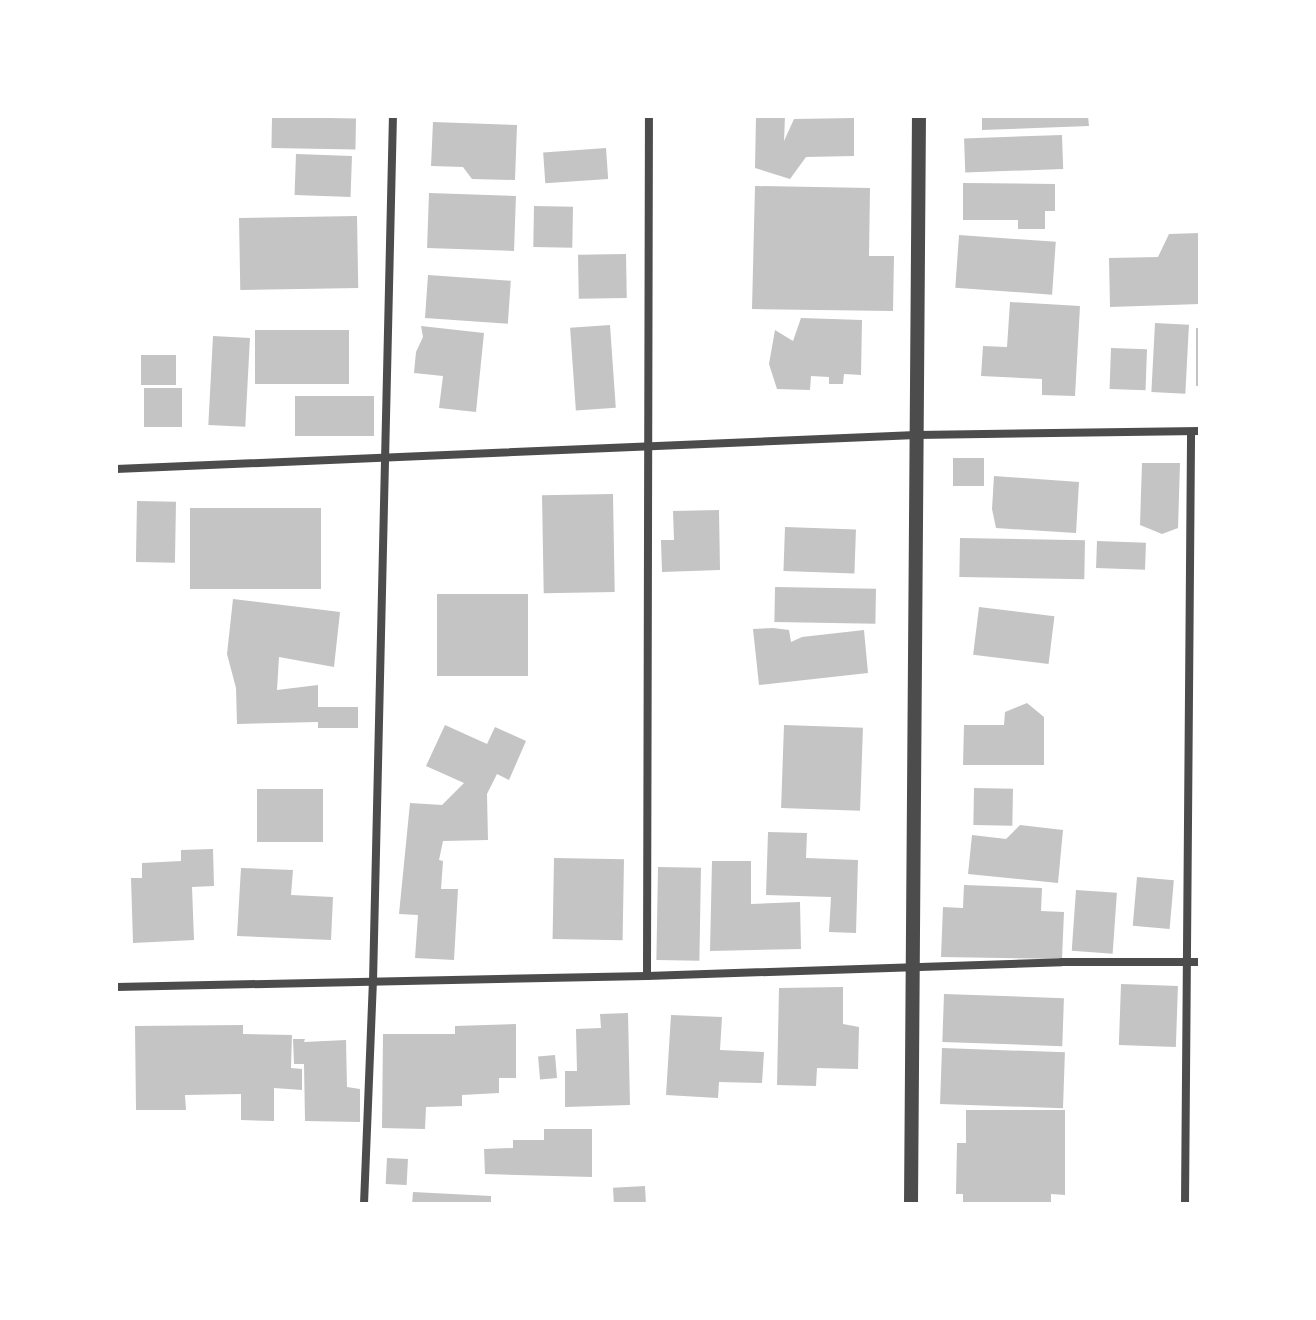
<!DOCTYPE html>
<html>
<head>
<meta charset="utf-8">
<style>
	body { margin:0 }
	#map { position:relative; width:1316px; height:1320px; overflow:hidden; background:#fff; font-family:"Archivo Narrow",sans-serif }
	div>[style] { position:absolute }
	.building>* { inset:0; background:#c4c4c4; transform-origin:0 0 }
	.minor>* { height:8px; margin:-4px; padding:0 4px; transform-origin:4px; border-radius:4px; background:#4c4c4c }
	.tertiary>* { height:14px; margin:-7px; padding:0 7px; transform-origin:7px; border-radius:7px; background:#4c4c4c }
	span { translate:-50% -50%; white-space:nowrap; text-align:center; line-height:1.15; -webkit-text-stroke:7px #fff; paint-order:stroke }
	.frame { position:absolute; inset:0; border:118px solid #fff; pointer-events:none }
</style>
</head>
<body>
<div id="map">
	<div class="building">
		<div style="clip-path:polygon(756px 116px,785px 116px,784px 141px,794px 119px,854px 118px,854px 156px,806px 157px,790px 179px,755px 168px)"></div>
		<div style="clip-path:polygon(982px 116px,1088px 116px,1089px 126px,982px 130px)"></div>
		<div style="left:272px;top:117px;width:84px;height:31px;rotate:1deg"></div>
		<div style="clip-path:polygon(433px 122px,517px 125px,515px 180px,472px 179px,463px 167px,431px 166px)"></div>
		<div style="left:1062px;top:135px;width:34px;height:98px;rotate:88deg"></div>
		<div style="left:606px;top:148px;width:31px;height:63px;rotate:86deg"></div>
		<div style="left:296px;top:154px;width:56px;height:41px;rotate:2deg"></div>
		<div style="clip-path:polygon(963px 183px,1055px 184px,1055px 211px,1045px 211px,1045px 229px,1018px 229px,1018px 220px,963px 220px)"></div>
		<div style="clip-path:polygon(755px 186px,870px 188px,869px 256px,894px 256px,893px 311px,752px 309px)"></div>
		<div style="left:429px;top:193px;width:87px;height:55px;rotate:2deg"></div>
		<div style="left:534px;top:206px;width:39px;height:41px;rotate:1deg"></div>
		<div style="left:357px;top:216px;width:72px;height:118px;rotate:89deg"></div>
		<div style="clip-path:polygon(1200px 233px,1200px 304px,1110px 307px,1109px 258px,1158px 257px,1169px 234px)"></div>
		<div style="left:959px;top:235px;width:97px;height:53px;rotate:4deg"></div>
		<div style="left:626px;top:254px;width:44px;height:48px;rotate:89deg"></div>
		<div style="left:428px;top:275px;width:83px;height:43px;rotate:4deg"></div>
		<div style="clip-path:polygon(1010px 302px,1080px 306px,1075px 396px,1042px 395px,1042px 379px,981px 376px,983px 346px,1007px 347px)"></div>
		<div style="clip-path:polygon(801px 318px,862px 320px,861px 375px,844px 374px,843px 384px,829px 384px,829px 377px,811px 376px,810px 390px,777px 389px,769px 364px,775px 330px,793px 341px)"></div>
		<div style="left:1155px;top:323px;width:34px;height:69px;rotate:3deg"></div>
		<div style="left:610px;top:325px;width:83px;height:40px;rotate:86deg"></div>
		<div style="clip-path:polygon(421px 326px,484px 333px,476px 412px,439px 408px,443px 376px,414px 373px,416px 352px,423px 337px)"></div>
		<div style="left:1196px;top:328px;width:4px;height:58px"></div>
		<div style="left:349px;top:330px;width:54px;height:94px;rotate:90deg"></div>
		<div style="left:213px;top:336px;width:37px;height:89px;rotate:3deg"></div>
		<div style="left:1111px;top:348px;width:36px;height:41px;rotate:2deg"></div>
		<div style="left:141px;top:355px;width:35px;height:30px"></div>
		<div style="left:144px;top:388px;width:38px;height:39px"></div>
		<div style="left:295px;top:396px;width:79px;height:40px"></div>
		<div style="left:953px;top:458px;width:31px;height:28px"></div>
		<div style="clip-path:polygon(1142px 463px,1180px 463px,1178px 528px,1162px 534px,1140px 525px)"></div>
		<div style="clip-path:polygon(994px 476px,1079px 482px,1076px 533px,996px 528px,992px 509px)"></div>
		<div style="left:613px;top:494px;width:98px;height:71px;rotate:89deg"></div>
		<div style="left:137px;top:501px;width:39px;height:61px;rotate:1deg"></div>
		<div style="left:321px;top:508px;width:81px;height:131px;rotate:90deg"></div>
		<div style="clip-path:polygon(719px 510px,720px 570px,662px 572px,661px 540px,674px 540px,673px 511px)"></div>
		<div style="left:785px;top:527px;width:71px;height:44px;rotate:2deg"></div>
		<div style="left:960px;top:538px;width:125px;height:39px;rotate:1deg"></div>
		<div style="left:1097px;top:541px;width:49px;height:27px;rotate:2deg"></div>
		<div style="left:775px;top:587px;width:101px;height:35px;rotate:1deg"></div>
		<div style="left:437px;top:594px;width:91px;height:82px"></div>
		<div style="clip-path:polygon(233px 599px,340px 612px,334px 667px,279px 657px,277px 690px,318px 685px,318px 707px,358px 707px,358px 728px,318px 728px,318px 722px,237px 724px,236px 688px,227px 654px)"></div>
		<div style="left:979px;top:607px;width:76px;height:48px;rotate:7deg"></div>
		<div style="clip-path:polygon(773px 628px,789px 630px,791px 642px,802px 637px,864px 630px,868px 673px,759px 685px,753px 629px)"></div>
		<div style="clip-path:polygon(1027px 703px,1044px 717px,1044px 765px,963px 765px,964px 725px,1004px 725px,1005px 712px)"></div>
		<div style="clip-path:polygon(445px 725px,487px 744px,495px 727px,526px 741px,509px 780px,497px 774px,487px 794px,488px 840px,443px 841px,439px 860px,443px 861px,441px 889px,458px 889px,454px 960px,415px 958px,418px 915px,399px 914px,410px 803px,442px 805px,464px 783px,426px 766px)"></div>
		<div style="left:784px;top:725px;width:79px;height:83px;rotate:2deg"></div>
		<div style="left:974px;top:788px;width:39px;height:37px;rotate:1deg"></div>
		<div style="left:323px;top:789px;width:53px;height:66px;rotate:90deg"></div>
		<div style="clip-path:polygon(1020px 825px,1063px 830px,1058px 883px,968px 874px,972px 835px,1006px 839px)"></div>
		<div style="clip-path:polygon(768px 832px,807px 833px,806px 858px,858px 860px,856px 933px,829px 932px,831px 897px,766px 895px)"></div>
		<div style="clip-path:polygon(213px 849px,214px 886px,192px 887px,194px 940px,133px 943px,131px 878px,142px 878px,142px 863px,181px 861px,181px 850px)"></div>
		<div style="left:554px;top:858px;width:70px;height:81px;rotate:1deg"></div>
		<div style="clip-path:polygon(712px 861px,751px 861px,751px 904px,800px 902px,801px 949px,710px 951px)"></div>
		<div style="left:658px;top:867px;width:43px;height:93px;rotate:1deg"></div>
		<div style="clip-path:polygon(241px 868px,293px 870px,291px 895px,333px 897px,331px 940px,237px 936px)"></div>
		<div style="left:1137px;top:877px;width:37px;height:49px;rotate:5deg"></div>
		<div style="clip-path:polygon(964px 885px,1042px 888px,1041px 911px,1064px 912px,1062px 959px,941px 957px,943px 907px,963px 908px)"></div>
		<div style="left:1076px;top:890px;width:41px;height:61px;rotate:4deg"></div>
		<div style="left:1121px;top:984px;width:57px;height:61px;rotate:2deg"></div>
		<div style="clip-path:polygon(843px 987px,843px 1024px,859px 1027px,858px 1069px,817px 1068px,816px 1086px,777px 1085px,779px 988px)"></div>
		<div style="left:944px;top:994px;width:120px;height:48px;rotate:2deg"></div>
		<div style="clip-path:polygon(628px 1013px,630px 1105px,565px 1107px,565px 1071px,577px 1071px,576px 1029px,601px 1028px,600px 1014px)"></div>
		<div style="clip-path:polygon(671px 1015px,722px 1017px,720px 1050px,764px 1052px,762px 1083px,719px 1082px,718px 1098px,666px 1095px)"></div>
		<div style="clip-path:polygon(516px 1024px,516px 1078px,499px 1078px,499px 1093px,462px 1095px,462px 1106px,426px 1107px,425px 1129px,382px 1128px,383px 1034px,455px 1034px,455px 1026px)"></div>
		<div style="clip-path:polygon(243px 1025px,243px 1034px,292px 1035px,291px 1068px,302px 1069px,302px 1090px,274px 1088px,274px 1121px,241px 1120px,241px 1094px,185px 1095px,186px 1110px,136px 1110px,135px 1026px)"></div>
		<div style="clip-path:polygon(293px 1039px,305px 1039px,304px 1042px,346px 1040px,347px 1087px,360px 1089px,360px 1122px,305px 1121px,304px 1064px,294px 1064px)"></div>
		<div style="left:942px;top:1048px;width:123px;height:56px;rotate:2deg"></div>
		<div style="left:555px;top:1055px;width:23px;height:17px;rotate:85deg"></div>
		<div style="clip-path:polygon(966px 1110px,1065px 1110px,1065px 1195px,1051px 1194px,1051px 1204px,963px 1204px,963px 1194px,956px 1194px,957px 1143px,966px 1143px)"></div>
		<div style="clip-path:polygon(544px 1129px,592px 1129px,592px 1177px,485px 1174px,484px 1149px,513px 1148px,513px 1140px,544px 1140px)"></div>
		<div style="left:387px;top:1158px;width:21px;height:26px;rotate:3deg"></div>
		<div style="left:645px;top:1186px;width:18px;height:32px;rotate:87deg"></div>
		<div style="clip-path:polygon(413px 1192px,491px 1196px,491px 1204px,412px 1204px)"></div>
	</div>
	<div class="minor">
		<div style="left:116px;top:469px;width:801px;rotate:-2.43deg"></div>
		<div style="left:916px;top:435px;width:284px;rotate:-0.8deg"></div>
		<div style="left:647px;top:976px;width:860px;rotate:-89.87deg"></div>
		<div style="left:116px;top:987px;width:531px;rotate:-1.19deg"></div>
		<div style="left:647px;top:976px;width:415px;rotate:-1.9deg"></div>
		<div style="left:1062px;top:962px;width:138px"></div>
		<div style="left:364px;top:1204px;width:222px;rotate:-87.7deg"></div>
		<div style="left:373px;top:982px;width:866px;rotate:-88.68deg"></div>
		<div style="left:1185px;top:1204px;width:772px;rotate:-89.55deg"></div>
	</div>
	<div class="tertiary">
		<div style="left:911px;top:1204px;width:1088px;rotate:-89.58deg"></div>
	</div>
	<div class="frame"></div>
</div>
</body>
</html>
